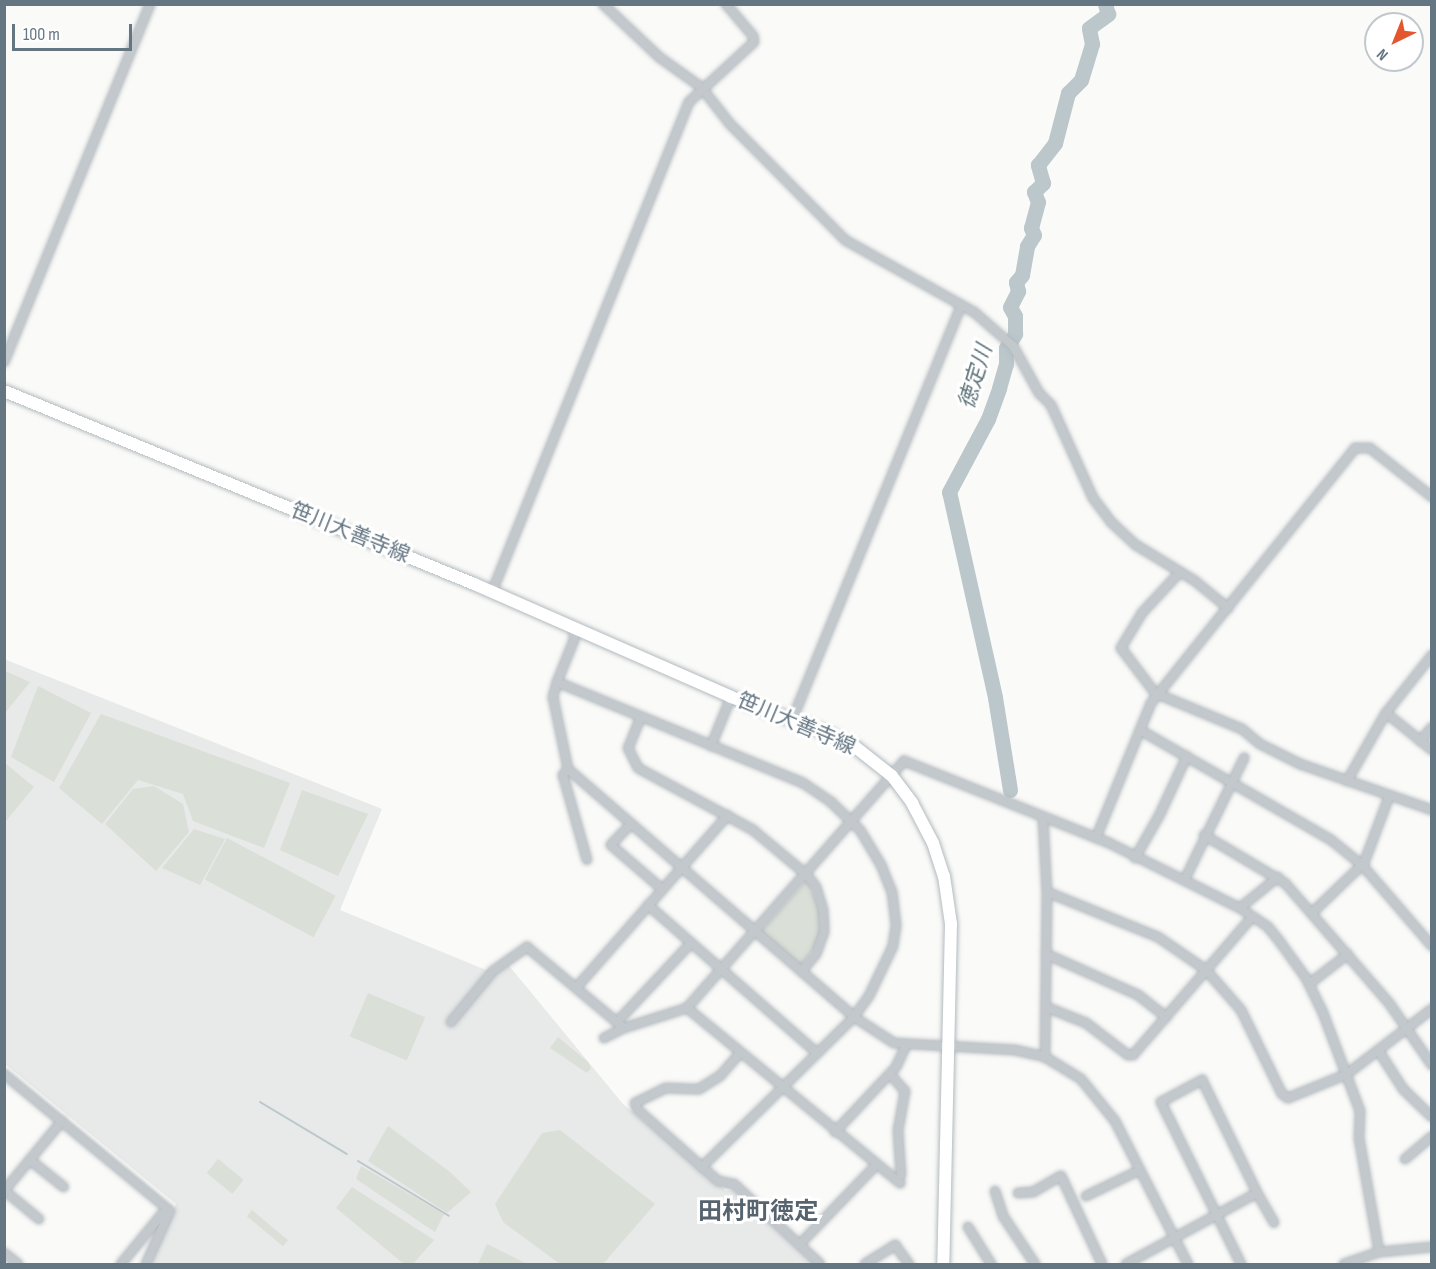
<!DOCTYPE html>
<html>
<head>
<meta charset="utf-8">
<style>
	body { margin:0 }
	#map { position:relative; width:1436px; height:1269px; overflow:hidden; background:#fafaf8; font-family:"Sofia Sans Condensed","Noto Sans JP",sans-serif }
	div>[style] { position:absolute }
	.built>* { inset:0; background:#e8e9e9 }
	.green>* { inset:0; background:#dadfd7; transform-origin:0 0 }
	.stream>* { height:2px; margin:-1px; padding:0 1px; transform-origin:1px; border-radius:1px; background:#bbc7cb }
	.river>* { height:15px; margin:-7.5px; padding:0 7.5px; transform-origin:7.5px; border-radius:7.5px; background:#bbc7cb }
	.roads { filter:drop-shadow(0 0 2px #b3babf) drop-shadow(0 0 2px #b3babf) }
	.street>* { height:8px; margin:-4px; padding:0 4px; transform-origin:4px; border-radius:4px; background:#c3c8cc }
	.secondary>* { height:12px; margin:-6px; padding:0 6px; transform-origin:6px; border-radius:6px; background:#fff }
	span { translate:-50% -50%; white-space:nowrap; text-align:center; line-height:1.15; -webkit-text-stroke:6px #fff; paint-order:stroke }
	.street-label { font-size:21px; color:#657683 }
	.water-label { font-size:22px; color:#60757c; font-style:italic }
	.quarter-label { font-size:24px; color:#57646e; font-weight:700 }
	.frame { position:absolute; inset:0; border:6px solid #657683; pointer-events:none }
	.north { position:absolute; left:1364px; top:12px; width:60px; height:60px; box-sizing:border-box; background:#fff; border:2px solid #c1c8cd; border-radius:50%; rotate:223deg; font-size:16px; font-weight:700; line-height:24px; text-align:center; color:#657683 }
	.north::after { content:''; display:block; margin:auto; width:21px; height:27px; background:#e4572e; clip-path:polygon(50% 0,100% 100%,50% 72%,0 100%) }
	.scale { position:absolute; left:12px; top:24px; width:120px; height:27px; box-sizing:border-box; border:3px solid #657683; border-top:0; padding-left:8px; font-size:18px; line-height:21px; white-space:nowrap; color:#657683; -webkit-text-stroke:4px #fff; paint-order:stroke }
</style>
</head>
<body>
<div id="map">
	<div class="built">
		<div style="clip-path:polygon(4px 659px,382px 809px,340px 910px,486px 970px,506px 962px,623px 1104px,726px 1191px,733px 1190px,814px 1264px,151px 1264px,176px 1204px,5px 1064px)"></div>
	</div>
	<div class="green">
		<div style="clip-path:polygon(5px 671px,30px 682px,5px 713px)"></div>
		<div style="clip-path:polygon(38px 686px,91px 713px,54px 782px,11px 757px)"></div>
		<div style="clip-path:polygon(101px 714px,290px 783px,264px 848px,193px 821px,183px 794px,138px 780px,102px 824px,59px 788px)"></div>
		<div style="clip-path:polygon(5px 763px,34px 787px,5px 822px)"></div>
		<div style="clip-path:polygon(154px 786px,183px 804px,189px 832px,156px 871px,105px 824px,133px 789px)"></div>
		<div style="clip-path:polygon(302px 790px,368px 814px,338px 876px,280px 850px)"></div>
		<div style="clip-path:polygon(194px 829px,225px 839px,200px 885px,162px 868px)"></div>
		<div style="left:227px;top:838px;width:123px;height:47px;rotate:28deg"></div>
		<div style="clip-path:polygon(807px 880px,821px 913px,820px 940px,800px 966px,761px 931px)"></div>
		<div style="left:368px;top:993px;width:62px;height:47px;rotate:23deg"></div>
		<div style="clip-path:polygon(558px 1037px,588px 1062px,591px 1068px,587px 1073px,550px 1048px)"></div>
		<div style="clip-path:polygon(388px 1126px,450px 1172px,471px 1192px,447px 1213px,368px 1161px)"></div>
		<div style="clip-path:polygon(560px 1130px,655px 1204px,603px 1264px,560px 1264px,503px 1222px,495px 1204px,542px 1133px)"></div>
		<div style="left:218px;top:1159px;width:33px;height:18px;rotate:39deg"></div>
		<div style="clip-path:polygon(361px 1166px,444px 1214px,435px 1232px,356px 1179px)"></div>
		<div style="clip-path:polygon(352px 1187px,434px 1240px,413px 1264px,404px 1264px,336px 1208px)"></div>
		<div style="left:252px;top:1210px;width:47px;height:8px;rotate:40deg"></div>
		<div style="clip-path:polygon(487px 1244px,527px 1264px,478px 1264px)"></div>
	</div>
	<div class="stream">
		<div style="left:260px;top:1102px;width:101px;rotate:30.9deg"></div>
		<div style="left:358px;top:1161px;width:106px;rotate:31.1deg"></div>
	</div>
	<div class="river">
		<div style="left:1010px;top:790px;width:94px;rotate:-99.2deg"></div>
		<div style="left:995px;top:697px;width:210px;rotate:-102.6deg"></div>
		<div style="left:949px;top:492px;width:83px;rotate:-61.9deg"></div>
		<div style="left:988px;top:419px;width:33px;rotate:-70deg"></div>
		<div style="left:999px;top:388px;width:25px;rotate:-74deg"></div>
		<div style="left:1006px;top:364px;width:16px;rotate:-90deg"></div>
		<div style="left:1006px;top:348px;width:17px;rotate:-57deg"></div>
		<div style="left:1015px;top:334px;width:18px;rotate:-90deg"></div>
		<div style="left:1015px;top:316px;width:10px;rotate:-119deg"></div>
		<div style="left:1010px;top:307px;width:18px;rotate:-63deg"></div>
		<div style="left:1018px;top:291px;width:9px;rotate:-103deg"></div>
		<div style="left:1016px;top:282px;width:9px;rotate:-49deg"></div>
		<div style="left:1022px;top:275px;width:29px;rotate:-80deg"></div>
		<div style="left:1027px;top:246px;width:13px;rotate:-58deg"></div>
		<div style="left:1034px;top:235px;width:8px;rotate:-113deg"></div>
		<div style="left:1031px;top:228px;width:27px;rotate:-75deg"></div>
		<div style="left:1038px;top:202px;width:11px;rotate:-112deg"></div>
		<div style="left:1034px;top:192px;width:13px;rotate:-45deg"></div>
		<div style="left:1043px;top:183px;width:19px;rotate:-106deg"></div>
		<div style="left:1038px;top:165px;width:28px;rotate:-52deg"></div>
		<div style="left:1055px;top:143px;width:52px;rotate:-75.4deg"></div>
		<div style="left:1068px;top:93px;width:18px;rotate:-45deg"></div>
		<div style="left:1081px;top:80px;width:38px;rotate:-73deg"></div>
		<div style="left:1092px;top:44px;width:16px;rotate:-101deg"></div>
		<div style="left:1089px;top:28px;width:24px;rotate:-36deg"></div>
		<div style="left:1108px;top:14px;width:10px;rotate:-107deg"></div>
	</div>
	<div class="roads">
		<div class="street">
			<div style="left:603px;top:4px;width:77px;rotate:43.4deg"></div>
			<div style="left:659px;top:57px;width:52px;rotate:35.5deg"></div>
			<div style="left:701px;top:87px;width:47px;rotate:51.9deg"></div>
			<div style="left:730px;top:124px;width:163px;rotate:45.2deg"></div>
			<div style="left:845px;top:240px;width:148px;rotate:29.2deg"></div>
			<div style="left:974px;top:312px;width:52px;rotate:41.1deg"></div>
			<div style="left:1013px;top:346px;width:54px;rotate:61deg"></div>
			<div style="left:1039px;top:393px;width:17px;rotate:45deg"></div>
			<div style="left:1051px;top:405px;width:102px;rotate:65.7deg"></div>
			<div style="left:1093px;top:498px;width:30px;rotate:53deg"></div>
			<div style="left:1111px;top:522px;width:34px;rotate:43deg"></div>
			<div style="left:1136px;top:545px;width:69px;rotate:31.4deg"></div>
			<div style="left:1195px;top:581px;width:43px;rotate:39.3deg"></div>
			<div style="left:4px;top:362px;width:387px;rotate:-67.8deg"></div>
			<div style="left:1180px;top:572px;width:56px;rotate:132.8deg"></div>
			<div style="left:1142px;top:613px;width:41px;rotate:121deg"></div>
			<div style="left:1121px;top:648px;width:56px;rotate:52.9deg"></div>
			<div style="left:1155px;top:693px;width:94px;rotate:22.5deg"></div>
			<div style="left:1242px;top:729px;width:23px;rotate:40deg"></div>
			<div style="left:1260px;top:744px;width:45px;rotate:26.6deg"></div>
			<div style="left:1300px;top:764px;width:140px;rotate:19.2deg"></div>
			<div style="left:492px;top:592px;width:528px;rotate:-68.1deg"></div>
			<div style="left:689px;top:102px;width:88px;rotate:-42.7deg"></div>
			<div style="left:754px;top:42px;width:6px;rotate:-99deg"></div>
			<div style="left:753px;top:36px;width:42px;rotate:-130.2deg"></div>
			<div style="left:574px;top:627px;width:13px;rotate:90deg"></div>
			<div style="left:574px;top:640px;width:45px;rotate:112deg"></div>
			<div style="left:557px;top:682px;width:266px;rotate:22.3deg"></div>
			<div style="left:803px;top:783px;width:34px;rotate:34deg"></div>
			<div style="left:831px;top:802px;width:40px;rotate:44deg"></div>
			<div style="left:860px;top:830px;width:41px;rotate:59deg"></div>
			<div style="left:881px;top:865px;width:29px;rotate:68deg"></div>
			<div style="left:892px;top:892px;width:34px;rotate:83deg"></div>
			<div style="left:896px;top:926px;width:20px;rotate:99deg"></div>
			<div style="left:893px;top:946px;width:55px;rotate:115.6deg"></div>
			<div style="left:869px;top:996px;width:26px;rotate:126deg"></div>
			<div style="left:854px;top:1017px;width:214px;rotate:135.4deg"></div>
			<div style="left:702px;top:1167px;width:21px;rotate:41deg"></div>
			<div style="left:718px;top:1181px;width:16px;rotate:11deg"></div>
			<div style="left:734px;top:1184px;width:117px;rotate:42.9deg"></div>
			<div style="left:557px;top:682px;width:16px;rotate:105deg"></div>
			<div style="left:553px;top:697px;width:74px;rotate:78.2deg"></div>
			<div style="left:568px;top:769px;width:379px;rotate:40.9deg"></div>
			<div style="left:854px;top:1017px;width:48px;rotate:33deg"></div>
			<div style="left:894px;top:1043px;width:121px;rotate:3.3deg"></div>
			<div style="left:1015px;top:1050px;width:31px;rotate:13deg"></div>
			<div style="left:1045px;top:1057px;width:42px;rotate:31.4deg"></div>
			<div style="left:1081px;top:1079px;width:54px;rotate:51deg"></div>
			<div style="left:1115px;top:1121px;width:161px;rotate:63deg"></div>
			<div style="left:1386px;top:713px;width:59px;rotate:38.8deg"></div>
			<div style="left:640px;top:719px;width:31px;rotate:112deg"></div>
			<div style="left:628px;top:748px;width:22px;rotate:63deg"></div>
			<div style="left:638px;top:768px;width:131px;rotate:28.3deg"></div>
			<div style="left:753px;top:830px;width:70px;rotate:39.8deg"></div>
			<div style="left:807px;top:875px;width:15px;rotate:53deg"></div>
			<div style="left:816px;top:887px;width:24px;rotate:73deg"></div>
			<div style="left:823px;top:910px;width:22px;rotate:87deg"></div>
			<div style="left:824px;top:932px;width:23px;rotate:110deg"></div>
			<div style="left:816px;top:954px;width:23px;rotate:130deg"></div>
			<div style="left:792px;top:720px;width:448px;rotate:-67.8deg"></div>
			<div style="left:1140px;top:730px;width:220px;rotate:29.9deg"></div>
			<div style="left:1331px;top:840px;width:40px;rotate:39deg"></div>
			<div style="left:1362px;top:865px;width:107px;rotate:49.2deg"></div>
			<div style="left:1420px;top:741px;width:18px;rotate:-49deg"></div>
			<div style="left:711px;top:746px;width:53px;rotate:-67.8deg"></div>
			<div style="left:568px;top:769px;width:8px;rotate:130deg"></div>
			<div style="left:563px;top:775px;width:88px;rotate:74.2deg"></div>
			<div style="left:1347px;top:781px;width:78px;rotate:-60.2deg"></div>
			<div style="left:1386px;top:713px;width:74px;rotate:-51.6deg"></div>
			<div style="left:1043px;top:819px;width:73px;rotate:86.9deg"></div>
			<div style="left:631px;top:824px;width:29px;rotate:134deg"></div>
			<div style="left:611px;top:845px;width:67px;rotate:40.8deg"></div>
			<div style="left:1204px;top:835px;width:94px;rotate:30.7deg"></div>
			<div style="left:1285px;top:883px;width:159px;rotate:49.1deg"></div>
			<div style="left:1389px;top:1003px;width:75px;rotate:55.3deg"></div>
			<div style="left:1096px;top:838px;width:146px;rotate:-67.8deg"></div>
			<div style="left:1151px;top:703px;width:327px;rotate:-51.3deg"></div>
			<div style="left:1355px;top:448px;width:15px"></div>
			<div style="left:1370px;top:448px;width:79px;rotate:38.3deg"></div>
			<div style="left:1135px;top:858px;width:48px;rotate:-60.3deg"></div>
			<div style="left:1159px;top:816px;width:66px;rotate:-65deg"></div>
			<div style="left:1278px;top:877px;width:49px;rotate:140.8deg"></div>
			<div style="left:1240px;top:908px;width:34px;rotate:34deg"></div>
			<div style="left:1268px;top:927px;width:19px;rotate:51deg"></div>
			<div style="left:1280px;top:942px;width:44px;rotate:54.2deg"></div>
			<div style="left:1306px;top:978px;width:39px;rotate:64deg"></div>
			<div style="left:1323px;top:1013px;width:105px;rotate:69.3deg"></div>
			<div style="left:1360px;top:1111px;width:27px;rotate:92deg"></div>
			<div style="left:1359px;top:1138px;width:116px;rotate:80deg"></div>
			<div style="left:1185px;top:879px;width:135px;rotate:-64deg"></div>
			<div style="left:648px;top:905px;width:225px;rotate:41.2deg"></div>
			<div style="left:1313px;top:912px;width:71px;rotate:-43.9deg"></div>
			<div style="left:1364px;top:863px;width:71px;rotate:-69.3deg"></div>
			<div style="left:1046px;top:954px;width:101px;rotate:24deg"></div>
			<div style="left:1138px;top:995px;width:36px;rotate:38deg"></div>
			<div style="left:1309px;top:984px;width:49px;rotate:-37.6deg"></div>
			<div style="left:576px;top:988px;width:230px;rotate:-48.7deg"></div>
			<div style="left:1046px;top:1007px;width:43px;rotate:21.8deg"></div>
			<div style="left:1086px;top:1023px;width:53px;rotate:37.3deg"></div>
			<div style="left:1128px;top:1055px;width:5px"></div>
			<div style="left:1133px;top:1055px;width:182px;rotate:-49.2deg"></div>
			<div style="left:687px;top:1008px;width:329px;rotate:-48.7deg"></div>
			<div style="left:904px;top:761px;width:219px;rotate:21.8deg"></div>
			<div style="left:1107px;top:842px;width:148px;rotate:26.4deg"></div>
			<div style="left:451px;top:1022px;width:66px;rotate:-50.5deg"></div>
			<div style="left:493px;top:971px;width:42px;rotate:-35.2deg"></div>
			<div style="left:527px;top:947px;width:126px;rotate:39.9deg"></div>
			<div style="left:624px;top:1028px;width:66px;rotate:-17.6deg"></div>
			<div style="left:687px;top:1008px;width:276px;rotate:39.4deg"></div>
			<div style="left:617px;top:1022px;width:108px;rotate:-46.9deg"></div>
			<div style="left:604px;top:1038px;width:22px;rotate:-27deg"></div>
			<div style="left:1378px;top:1050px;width:46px;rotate:57.3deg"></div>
			<div style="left:1403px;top:1089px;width:40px;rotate:44deg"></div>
			<div style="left:1045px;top:1057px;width:165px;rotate:-89.3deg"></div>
			<div style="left:1047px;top:892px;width:120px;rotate:22.1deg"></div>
			<div style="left:1158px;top:937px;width:58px;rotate:34.5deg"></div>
			<div style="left:1206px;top:970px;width:53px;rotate:48.8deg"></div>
			<div style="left:1241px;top:1010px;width:93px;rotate:64deg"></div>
			<div style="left:1282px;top:1094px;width:7px;rotate:34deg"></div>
			<div style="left:1288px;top:1098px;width:64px;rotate:-22.1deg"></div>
			<div style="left:1347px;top:1074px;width:107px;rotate:-37.4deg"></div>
			<div style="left:4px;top:1074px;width:215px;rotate:39.5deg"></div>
			<div style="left:170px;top:1211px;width:58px;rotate:114.4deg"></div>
			<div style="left:890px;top:1074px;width:23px;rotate:49deg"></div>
			<div style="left:905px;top:1091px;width:40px;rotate:100deg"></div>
			<div style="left:898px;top:1130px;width:45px;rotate:86.2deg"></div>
			<div style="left:835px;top:1132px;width:89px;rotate:-46.8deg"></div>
			<div style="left:896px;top:1067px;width:23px;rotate:-65deg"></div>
			<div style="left:1405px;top:1159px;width:35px;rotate:-40deg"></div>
			<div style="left:30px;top:1160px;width:43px;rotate:38.5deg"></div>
			<div style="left:702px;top:1167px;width:87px;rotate:-138.3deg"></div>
			<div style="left:637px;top:1109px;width:6px;rotate:-108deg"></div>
			<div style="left:635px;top:1103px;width:34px;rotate:-26deg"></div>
			<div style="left:666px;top:1088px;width:33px;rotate:2deg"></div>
			<div style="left:699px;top:1089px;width:25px;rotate:-32deg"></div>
			<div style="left:720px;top:1076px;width:30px;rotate:-49deg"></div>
			<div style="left:4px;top:1191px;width:91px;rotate:-50.4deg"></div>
			<div style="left:5px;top:1191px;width:44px;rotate:39.5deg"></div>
			<div style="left:995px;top:1191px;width:26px;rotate:72deg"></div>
			<div style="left:1003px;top:1216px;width:58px;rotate:56.3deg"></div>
			<div style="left:1018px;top:1193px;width:15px;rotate:-4deg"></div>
			<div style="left:1033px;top:1192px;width:32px;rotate:-30deg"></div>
			<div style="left:1061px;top:1176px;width:97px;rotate:65deg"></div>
			<div style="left:1086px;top:1196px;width:60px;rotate:-25.7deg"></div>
			<div style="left:968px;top:1227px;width:44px;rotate:58.1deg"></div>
			<div style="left:800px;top:1244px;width:108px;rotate:-46.1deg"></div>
			<div style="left:4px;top:1253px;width:18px;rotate:38deg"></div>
			<div style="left:121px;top:1264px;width:72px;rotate:-50.6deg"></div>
			<div style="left:865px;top:1264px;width:36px;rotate:-32deg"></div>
			<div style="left:895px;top:1245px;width:24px;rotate:54deg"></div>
			<div style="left:1126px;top:1264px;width:149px;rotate:-28.5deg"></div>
			<div style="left:1257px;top:1193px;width:34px;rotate:60deg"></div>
			<div style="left:1241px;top:1264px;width:181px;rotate:-116.3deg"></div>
			<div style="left:1161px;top:1102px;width:47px;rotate:-28.2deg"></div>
			<div style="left:1202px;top:1080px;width:126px;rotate:64deg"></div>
			<div style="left:1344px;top:1264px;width:37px;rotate:-19deg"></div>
			<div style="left:1379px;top:1252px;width:53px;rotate:-5.4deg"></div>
		</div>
		<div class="secondary">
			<div style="left:4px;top:391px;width:508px;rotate:22.32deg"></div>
			<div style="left:474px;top:584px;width:281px;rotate:23.7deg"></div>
			<div style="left:731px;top:697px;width:103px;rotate:20.6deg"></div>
			<div style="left:827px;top:733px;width:30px;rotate:26deg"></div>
			<div style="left:854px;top:746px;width:48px;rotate:38.3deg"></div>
			<div style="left:892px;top:776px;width:34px;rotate:53deg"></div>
			<div style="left:912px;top:803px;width:45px;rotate:62.3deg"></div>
			<div style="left:933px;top:843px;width:35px;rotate:72deg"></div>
			<div style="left:944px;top:876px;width:49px;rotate:81.7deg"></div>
			<div style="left:951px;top:924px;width:340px;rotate:91.3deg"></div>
		</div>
	</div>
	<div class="street-label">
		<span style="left:350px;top:533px;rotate:22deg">笹川大善寺線</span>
		<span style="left:796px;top:724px;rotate:23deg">笹川大善寺線</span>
	</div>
	<div class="water-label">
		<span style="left:976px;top:377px;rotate:-73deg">徳定川</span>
	</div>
	<div class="quarter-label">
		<span style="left:758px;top:1212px">田村町徳定</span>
	</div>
	<div class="frame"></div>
	<div class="north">N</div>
	<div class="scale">100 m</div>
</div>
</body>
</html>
